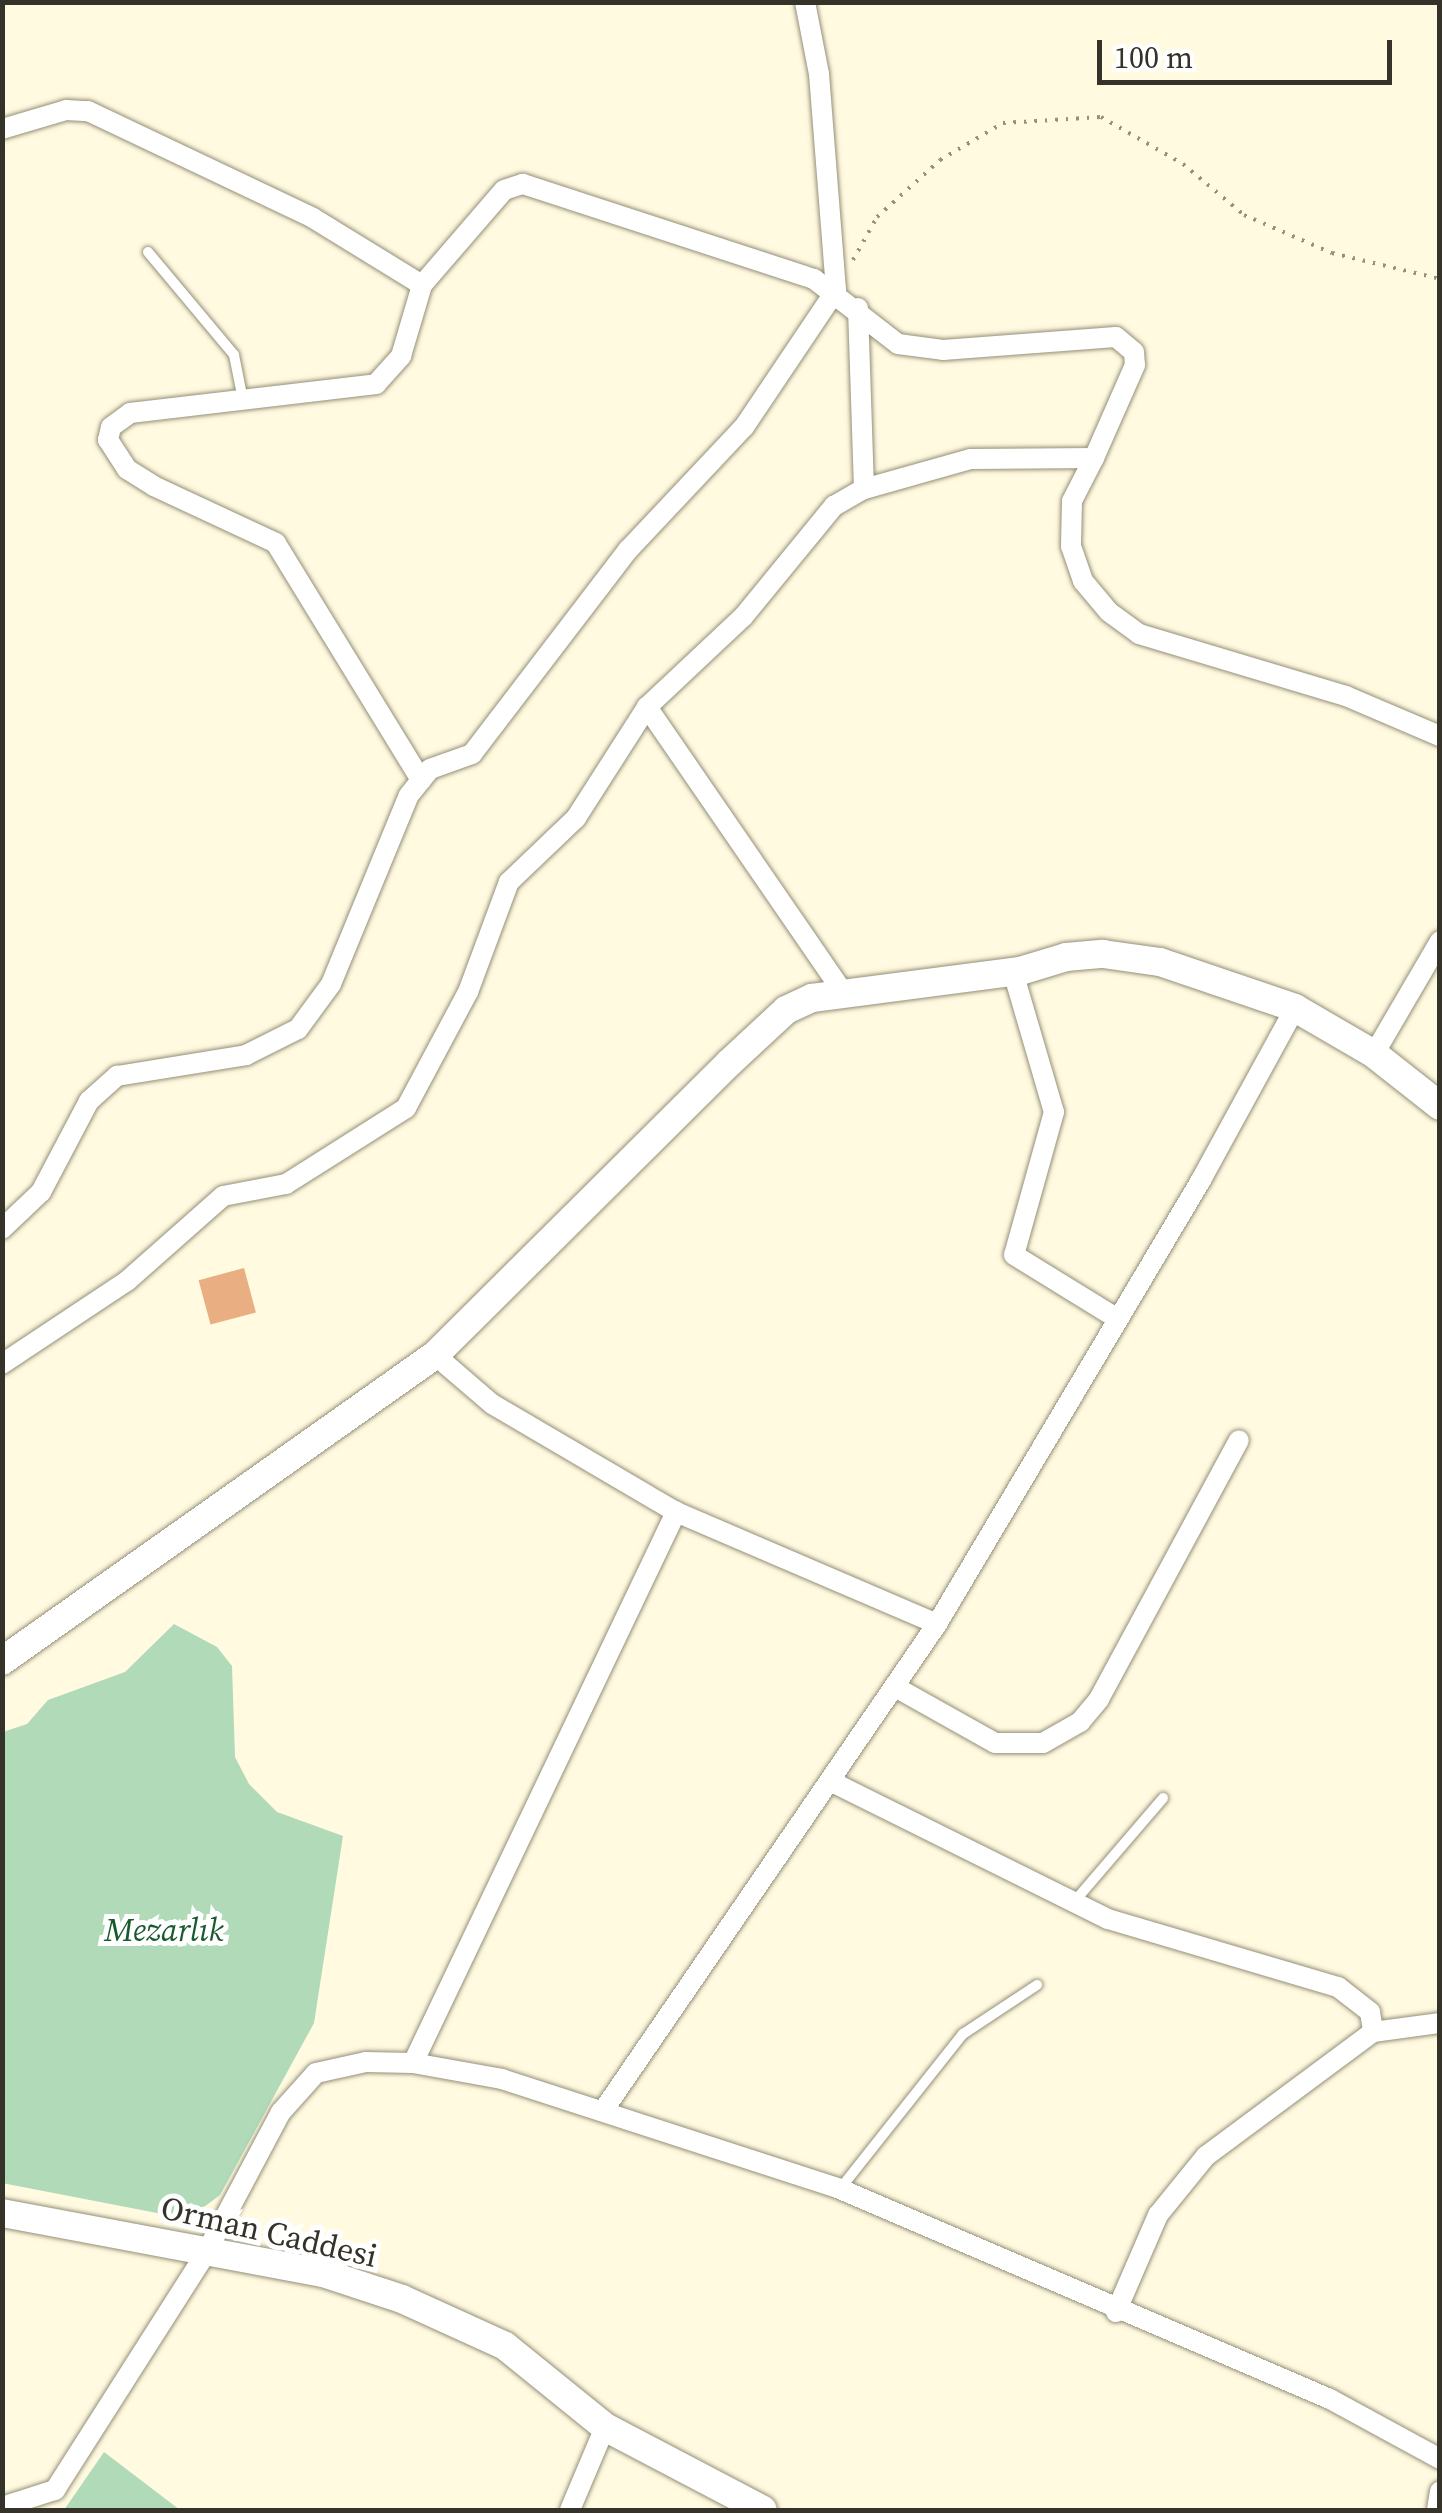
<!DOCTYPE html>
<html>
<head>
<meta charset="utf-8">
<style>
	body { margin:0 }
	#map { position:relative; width:1442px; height:2513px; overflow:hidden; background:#fffae0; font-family:"Source Serif 4",serif }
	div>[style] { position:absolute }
	.green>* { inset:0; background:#b0dab8 }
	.building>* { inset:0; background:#e9af82; transform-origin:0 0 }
	.path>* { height:4px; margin-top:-2px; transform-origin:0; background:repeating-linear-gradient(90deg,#94917f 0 2.5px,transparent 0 10.5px) }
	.roads { filter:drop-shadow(0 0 2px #948f78) drop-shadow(0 0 2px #948f78) }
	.lane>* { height:10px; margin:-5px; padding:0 5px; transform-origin:5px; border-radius:5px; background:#fff }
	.street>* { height:20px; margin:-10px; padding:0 10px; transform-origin:10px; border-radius:10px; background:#fff }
	.secondary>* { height:28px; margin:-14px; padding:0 14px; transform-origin:14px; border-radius:14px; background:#fff }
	span { translate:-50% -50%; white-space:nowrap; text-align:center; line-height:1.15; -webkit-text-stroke:10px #fff; paint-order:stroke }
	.park-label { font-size:32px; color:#195a2f; font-style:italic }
	.street-label { font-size:32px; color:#353329 }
	.frame { position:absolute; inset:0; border:5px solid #353329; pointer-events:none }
	.scale { position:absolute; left:1097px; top:40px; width:295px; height:45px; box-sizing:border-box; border:5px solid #353329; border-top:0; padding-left:12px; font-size:30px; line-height:35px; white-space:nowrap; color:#353329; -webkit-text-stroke:8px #fff; paint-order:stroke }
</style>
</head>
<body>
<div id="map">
	<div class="green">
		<div style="clip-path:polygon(174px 1624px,217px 1647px,232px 1666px,235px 1757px,249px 1784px,277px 1812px,343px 1836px,314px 2023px,220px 2195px,188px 2219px,2px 2183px,3px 1732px,27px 1724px,48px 1700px,125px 1672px)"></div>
		<div style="clip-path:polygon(104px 2452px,180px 2510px,64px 2510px)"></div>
	</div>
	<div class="building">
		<div style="left:244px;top:1268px;width:46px;height:47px;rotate:75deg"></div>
	</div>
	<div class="path">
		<div style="left:853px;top:260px;width:49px;rotate:-60.8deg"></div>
		<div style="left:877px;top:217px;width:85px;rotate:-42.1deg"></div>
		<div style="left:940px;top:160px;width:73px;rotate:-30.4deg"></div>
		<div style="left:1003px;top:123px;width:98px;rotate:-3.5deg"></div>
		<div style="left:1101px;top:117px;width:95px;rotate:29.8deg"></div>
		<div style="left:1183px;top:164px;width:80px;rotate:39.9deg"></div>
		<div style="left:1244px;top:215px;width:96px;rotate:23.4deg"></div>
		<div style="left:1332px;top:253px;width:111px;rotate:13.5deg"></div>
	</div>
	<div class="roads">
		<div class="lane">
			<div style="left:148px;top:252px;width:134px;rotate:50.1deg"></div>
			<div style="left:234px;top:355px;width:46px;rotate:78.7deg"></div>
			<div style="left:1074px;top:1902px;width:137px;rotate:-49.4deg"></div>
			<div style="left:840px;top:2189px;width:198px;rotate:-51.6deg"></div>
			<div style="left:963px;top:2034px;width:89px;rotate:-33.5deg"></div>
		</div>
		<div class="street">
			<div style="left:2px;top:129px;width:67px;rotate:-16.5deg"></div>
			<div style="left:66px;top:110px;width:22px;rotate:3deg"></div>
			<div style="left:88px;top:111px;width:249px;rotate:25.4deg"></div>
			<div style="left:313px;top:218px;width:128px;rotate:31.6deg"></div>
			<div style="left:422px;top:285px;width:125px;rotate:-49.2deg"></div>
			<div style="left:504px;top:190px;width:20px;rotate:-18deg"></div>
			<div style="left:523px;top:184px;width:306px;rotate:18.1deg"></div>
			<div style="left:814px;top:279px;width:106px;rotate:37.7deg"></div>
			<div style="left:898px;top:344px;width:45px;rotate:7.6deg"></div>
			<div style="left:943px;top:350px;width:173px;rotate:-4.3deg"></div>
			<div style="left:1116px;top:337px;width:23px;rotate:40deg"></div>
			<div style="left:1134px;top:352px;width:13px;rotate:86deg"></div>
			<div style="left:1135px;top:365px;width:102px;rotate:113.8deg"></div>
			<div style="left:858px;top:308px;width:181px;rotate:88.1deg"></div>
			<div style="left:647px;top:707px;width:342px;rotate:55.5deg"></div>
			<div style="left:421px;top:780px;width:278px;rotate:-121.5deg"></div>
			<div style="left:276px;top:543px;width:135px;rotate:-155deg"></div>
			<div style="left:154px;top:486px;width:32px;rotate:-148deg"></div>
			<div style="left:127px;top:469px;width:35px;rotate:-123deg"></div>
			<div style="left:108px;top:440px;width:13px;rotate:-77deg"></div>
			<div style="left:111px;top:427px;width:24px;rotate:-36deg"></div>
			<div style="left:130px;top:413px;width:248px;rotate:-6.7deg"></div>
			<div style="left:376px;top:384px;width:38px;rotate:-48deg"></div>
			<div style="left:401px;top:356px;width:74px;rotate:-73.5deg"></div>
			<div style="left:1013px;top:972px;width:146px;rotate:73.7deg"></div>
			<div style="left:1054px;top:1112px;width:148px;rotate:105.6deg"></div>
			<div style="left:1014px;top:1255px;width:122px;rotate:31.6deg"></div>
			<div style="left:1374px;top:1054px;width:131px;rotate:-59.7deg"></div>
			<div style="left:2px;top:1229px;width:54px;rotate:-43.5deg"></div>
			<div style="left:41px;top:1192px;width:103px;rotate:-62.2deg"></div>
			<div style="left:89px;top:1101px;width:38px;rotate:-42deg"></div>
			<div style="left:117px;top:1076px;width:131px;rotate:-9.2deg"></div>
			<div style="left:246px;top:1055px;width:58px;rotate:-26.6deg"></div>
			<div style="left:298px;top:1029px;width:56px;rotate:-53.7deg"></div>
			<div style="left:331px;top:984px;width:204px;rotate:-67.6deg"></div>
			<div style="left:409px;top:795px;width:33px;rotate:-51deg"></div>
			<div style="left:430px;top:769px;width:45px;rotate:-19.7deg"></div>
			<div style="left:472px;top:754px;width:257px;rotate:-52.6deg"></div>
			<div style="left:628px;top:550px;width:169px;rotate:-46.7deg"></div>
			<div style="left:744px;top:427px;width:165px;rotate:-56.1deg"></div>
			<div style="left:836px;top:290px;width:217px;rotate:-94.5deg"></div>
			<div style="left:819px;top:74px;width:73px;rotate:-101deg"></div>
			<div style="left:2px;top:1364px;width:150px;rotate:-33.6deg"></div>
			<div style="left:127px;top:1281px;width:128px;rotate:-41.5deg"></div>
			<div style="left:223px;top:1196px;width:64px;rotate:-10.8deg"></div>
			<div style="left:286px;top:1184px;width:142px;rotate:-32.3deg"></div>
			<div style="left:406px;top:1108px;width:132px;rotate:-61.9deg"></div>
			<div style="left:468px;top:992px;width:117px;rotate:-69.6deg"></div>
			<div style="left:509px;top:882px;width:93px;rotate:-43.7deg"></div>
			<div style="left:576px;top:818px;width:132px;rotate:-57.4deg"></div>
			<div style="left:647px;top:707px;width:132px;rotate:-43.2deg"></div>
			<div style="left:743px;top:617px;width:144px;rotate:-50.7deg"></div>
			<div style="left:834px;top:506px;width:34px;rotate:-30deg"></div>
			<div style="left:864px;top:489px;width:111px;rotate:-15.7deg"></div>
			<div style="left:971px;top:459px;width:123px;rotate:-0.5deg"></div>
			<div style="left:1094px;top:458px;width:48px;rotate:117.1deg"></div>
			<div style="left:1072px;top:501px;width:45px;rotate:91.3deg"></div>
			<div style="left:1071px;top:546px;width:37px;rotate:71deg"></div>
			<div style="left:1083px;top:581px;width:40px;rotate:50deg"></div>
			<div style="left:1109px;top:612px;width:37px;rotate:36deg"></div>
			<div style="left:1139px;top:634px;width:216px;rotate:16.7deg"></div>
			<div style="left:1346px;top:696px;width:102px;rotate:23.1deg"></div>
			<div style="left:676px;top:1512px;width:284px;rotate:23.2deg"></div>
			<div style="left:897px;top:1688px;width:112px;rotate:29.3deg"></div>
			<div style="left:995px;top:1743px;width:48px"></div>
			<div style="left:1043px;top:1743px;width:43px;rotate:-29.6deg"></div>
			<div style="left:1080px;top:1722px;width:30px;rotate:-50deg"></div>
			<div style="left:1099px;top:1699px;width:294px;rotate:-61.6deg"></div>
			<div style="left:832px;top:1782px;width:308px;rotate:26.4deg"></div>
			<div style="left:1108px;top:1919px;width:240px;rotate:16.5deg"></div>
			<div style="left:1338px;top:1987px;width:41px;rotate:38deg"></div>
			<div style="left:1370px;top:2012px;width:20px;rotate:81deg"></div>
			<div style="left:413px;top:2063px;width:611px;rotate:-64.48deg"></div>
			<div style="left:676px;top:1512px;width:213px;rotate:-149.6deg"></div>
			<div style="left:492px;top:1404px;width:75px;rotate:-139.3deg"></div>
			<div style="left:605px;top:2108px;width:587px;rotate:-55.55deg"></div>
			<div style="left:937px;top:1624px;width:517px;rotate:-59.26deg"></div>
			<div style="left:1201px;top:1180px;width:196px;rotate:-61.3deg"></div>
			<div style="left:1116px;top:2312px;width:106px;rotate:-66.6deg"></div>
			<div style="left:1158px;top:2215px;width:76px;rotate:-50.9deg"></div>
			<div style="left:1206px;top:2156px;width:208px;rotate:-36.6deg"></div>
			<div style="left:1373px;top:2032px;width:68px;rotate:-7.7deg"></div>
			<div style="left:2px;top:2507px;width:56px;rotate:-17.8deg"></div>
			<div style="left:55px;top:2490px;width:283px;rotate:-57.5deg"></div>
			<div style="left:207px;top:2251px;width:157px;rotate:-62deg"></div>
			<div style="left:281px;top:2112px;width:52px;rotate:-48.1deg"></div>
			<div style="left:316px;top:2073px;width:51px;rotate:-12.4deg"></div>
			<div style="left:366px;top:2062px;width:47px;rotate:1.2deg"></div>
			<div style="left:413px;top:2063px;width:90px;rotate:10.2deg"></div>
			<div style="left:502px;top:2079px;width:355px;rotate:18deg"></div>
			<div style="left:840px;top:2189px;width:533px;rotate:23.2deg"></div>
			<div style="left:1330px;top:2399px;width:125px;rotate:28.6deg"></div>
			<div style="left:570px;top:2510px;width:90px;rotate:-67.1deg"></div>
			<div style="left:1437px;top:2510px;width:19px;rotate:-81deg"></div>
		</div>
		<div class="secondary">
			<div style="left:2px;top:1661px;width:530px;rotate:-35.25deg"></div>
			<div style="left:435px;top:1355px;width:414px;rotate:-44.8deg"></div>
			<div style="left:729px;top:1063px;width:78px;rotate:-42.9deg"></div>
			<div style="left:786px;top:1010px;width:29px;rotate:-25deg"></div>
			<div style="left:812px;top:998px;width:210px;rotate:-7.4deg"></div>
			<div style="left:1020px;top:971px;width:48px;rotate:-16.9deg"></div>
			<div style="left:1066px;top:957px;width:37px;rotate:-5deg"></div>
			<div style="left:1103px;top:954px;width:58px;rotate:8deg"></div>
			<div style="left:1160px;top:962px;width:143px;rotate:18.8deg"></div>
			<div style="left:1295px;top:1008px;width:91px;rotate:30.2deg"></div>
			<div style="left:1374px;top:1054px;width:84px;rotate:38.2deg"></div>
			<div style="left:2px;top:2213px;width:327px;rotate:10.6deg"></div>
			<div style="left:323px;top:2273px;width:83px;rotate:18.2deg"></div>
			<div style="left:402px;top:2299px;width:113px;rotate:24.5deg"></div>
			<div style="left:505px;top:2346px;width:129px;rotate:39deg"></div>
			<div style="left:605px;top:2427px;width:178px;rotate:27.7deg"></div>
		</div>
	</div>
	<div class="park-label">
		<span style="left:164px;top:1930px">Mezarlık</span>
	</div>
	<div class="street-label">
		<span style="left:269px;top:2232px;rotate:13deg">Orman Caddesi</span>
	</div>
	<div class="frame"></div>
	<div class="scale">100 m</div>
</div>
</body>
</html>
